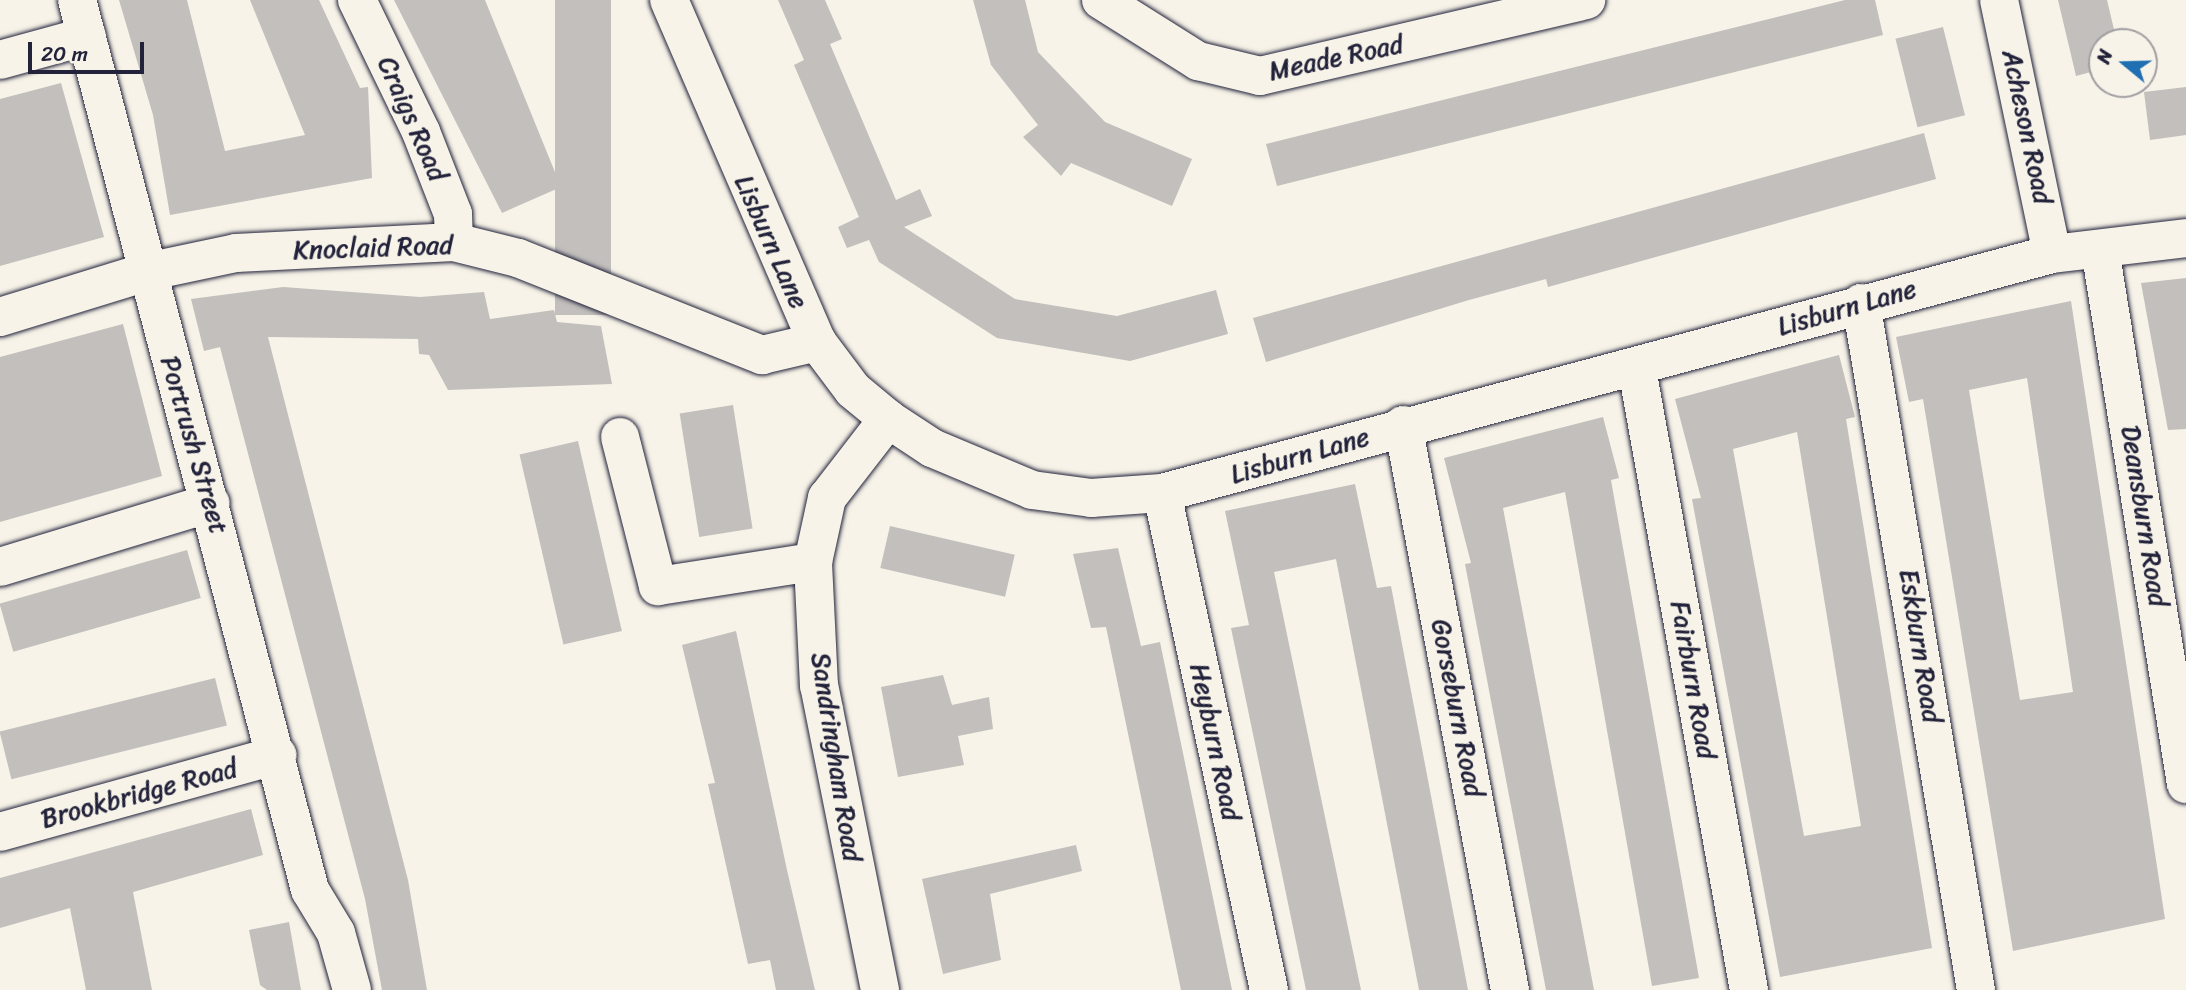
<!DOCTYPE html>
<html>
<head>
<meta charset="utf-8">
<style>
	body { margin:0 }
	#map { position:relative; width:2186px; height:990px; overflow:hidden; background:#f7f3e8; font-family:Sriracha,sans-serif }
	div>[style] { position:absolute }
	.building>* { inset:0; background:#c2bfbd; transform-origin:0 0 }
	.roads { filter:drop-shadow(0 0 2px #22223b) drop-shadow(0 0 2px #22223b) }
	.minor>* { height:38px; margin:-19px; padding:0 19px; transform-origin:19px; border-radius:19px; background:#f7f3e8 }
	span { translate:-50% -50%; white-space:nowrap; text-align:center; line-height:1.15; -webkit-text-stroke:6px #f7f3e8; paint-order:stroke }
	.street-label { font-size:26px; color:#22223b }
	.north { position:absolute; left:2088px; top:28px; width:70px; height:70px; box-sizing:border-box; background:#f7f3e8; border:2px solid #a29fa3; border-radius:50%; rotate:289deg; font-size:19px; font-weight:700; line-height:28px; text-align:center; color:#22223b }
	.north::after { content:''; display:block; margin:auto; width:24px; height:32px; background:#1f6fb2; clip-path:polygon(50% 0,100% 100%,50% 72%,0 100%) }
	.scale { position:absolute; left:28px; top:42px; width:116px; height:32px; box-sizing:border-box; border:4px solid #22223b; border-top:0; padding-left:9px; font-size:21px; line-height:24px; white-space:nowrap; color:#22223b; -webkit-text-stroke:5px #f7f3e8; paint-order:stroke }
</style>
</head>
<body>
<div id="map">
	<div class="building">
		<div style="clip-path:polygon(119px 0,187px 0,225px 151px,305px 135px,250px 0,319px 0,360px 88px,368px 87px,372px 178px,170px 215px,153px 115px)"></div>
		<div style="clip-path:polygon(394px 0,485px 0,561px 187px,502px 213px)"></div>
		<div style="left:555px;top:0;width:56px;height:315px"></div>
		<div style="clip-path:polygon(778px 0,825px 0,842px 39px,830px 44px,896px 200px,920px 189px,932px 216px,904px 227px,1015px 299px,1117px 316px,1216px 290px,1228px 334px,1130px 361px,997px 338px,879px 262px,869px 240px,847px 248px,838px 227px,859px 217px,794px 65px,804px 60px)"></div>
		<div style="clip-path:polygon(973px 0,1025px 0,1038px 52px,1105px 122px,1192px 159px,1172px 206px,1071px 163px,1061px 176px,1023px 137px,1038px 125px,991px 65px)"></div>
		<div style="clip-path:polygon(1845px 0,1875px 0,1883px 35px,1277px 186px,1266px 144px)"></div>
		<div style="clip-path:polygon(2058px 0,2107px 0,2117px 42px,2102px 42px,2102px 69px,2076px 76px)"></div>
		<div style="left:1943px;top:27px;width:91px;height:49px;rotate:76deg"></div>
		<div style="clip-path:polygon(61px 83px,104px 237px,0 266px,0 99px)"></div>
		<div style="clip-path:polygon(2186px 87px,2186px 135px,2150px 140px,2144px 92px)"></div>
		<div style="clip-path:polygon(1924px 133px,1936px 179px,1548px 287px,1546px 279px,1469px 300px,1266px 362px,1253px 318px)"></div>
		<div style="clip-path:polygon(2186px 278px,2186px 429px,2168px 430px,2141px 283px)"></div>
		<div style="clip-path:polygon(283px 287px,420px 297px,484px 292px,490px 319px,554px 310px,557px 322px,601px 326px,612px 384px,448px 390px,429px 355px,419px 354px,418px 339px,268px 337px,408px 880px,427px 990px,382px 990px,365px 899px,220px 347px,204px 351px,191px 299px)"></div>
		<div style="clip-path:polygon(evenodd,2071px 301px,2165px 919px,2013px 951px,1923px 399px,1909px 402px,1896px 337px,2071px 301px,2027px 378px,2073px 692px,2020px 700px,1969px 390px,2027px 378px)"></div>
		<div style="clip-path:polygon(123px 324px,162px 476px,0 522px,0 357px)"></div>
		<div style="clip-path:polygon(evenodd,1839px 355px,1855px 417px,1846px 419px,1932px 948px,1780px 977px,1692px 499px,1701px 498px,1675px 399px,1839px 355px,1797px 432px,1861px 826px,1804px 836px,1733px 449px,1797px 432px)"></div>
		<div style="left:733px;top:405px;width:125px;height:54px;rotate:81deg"></div>
		<div style="clip-path:polygon(1603px 417px,1619px 478px,1611px 480px,1699px 978px,1652px 986px,1565px 492px,1503px 508px,1594px 990px,1546px 990px,1465px 564px,1471px 563px,1444px 458px)"></div>
		<div style="left:578px;top:441px;width:195px;height:60px;rotate:77deg"></div>
		<div style="clip-path:polygon(1355px 484px,1377px 588px,1391px 586px,1468px 990px,1419px 990px,1336px 559px,1274px 572px,1361px 990px,1306px 990px,1231px 628px,1249px 625px,1225px 511px)"></div>
		<div style="left:890px;top:526px;width:128px;height:43px;rotate:13deg"></div>
		<div style="clip-path:polygon(1118px 548px,1141px 646px,1160px 642px,1232px 990px,1181px 990px,1106px 627px,1091px 628px,1073px 554px)"></div>
		<div style="left:187px;top:550px;width:50px;height:195px;rotate:74deg"></div>
		<div style="clip-path:polygon(736px 631px,787px 870px,815px 990px,776px 990px,770px 960px,748px 964px,708px 784px,715px 783px,682px 645px)"></div>
		<div style="clip-path:polygon(943px 675px,952px 705px,989px 697px,993px 729px,958px 736px,964px 765px,898px 777px,881px 687px)"></div>
		<div style="left:215px;top:678px;width:49px;height:222px;rotate:76deg"></div>
		<div style="clip-path:polygon(251px 809px,263px 855px,133px 892px,152px 990px,86px 990px,70px 908px,0 928px,0 878px)"></div>
		<div style="clip-path:polygon(1076px 845px,1082px 871px,990px 894px,1001px 960px,943px 974px,922px 879px)"></div>
		<div style="clip-path:polygon(289px 922px,301px 990px,267px 990px,260px 985px,249px 930px)"></div>
	</div>
	<div class="roads">
		<div class="minor">
			<div style="left:77px;top:0;width:920px;rotate:75.33deg"></div>
			<div style="left:310px;top:890px;width:50px;rotate:58.8deg"></div>
			<div style="left:336px;top:933px;width:59px;rotate:74.3deg"></div>
			<div style="left:357px;top:0;width:147px;rotate:64.1deg"></div>
			<div style="left:421px;top:132px;width:88px;rotate:68.7deg"></div>
			<div style="left:453px;top:214px;width:28px;rotate:88deg"></div>
			<div style="left:669px;top:0;width:373px;rotate:66.6deg"></div>
			<div style="left:817px;top:342px;width:60px;rotate:53.1deg"></div>
			<div style="left:853px;top:390px;width:45px;rotate:39.6deg"></div>
			<div style="left:888px;top:419px;width:53px;rotate:33.4deg"></div>
			<div style="left:932px;top:448px;width:108px;rotate:22.8deg"></div>
			<div style="left:1032px;top:490px;width:60px;rotate:7.7deg"></div>
			<div style="left:1091px;top:498px;width:71px;rotate:-4deg"></div>
			<div style="left:1162px;top:493px;width:922px;rotate:-15.03deg"></div>
			<div style="left:2052px;top:254px;width:135px;rotate:-6.8deg"></div>
			<div style="left:1101px;top:0;width:115px;rotate:32.2deg"></div>
			<div style="left:1198px;top:61px;width:64px;rotate:13.6deg"></div>
			<div style="left:1260px;top:76px;width:335px;rotate:-13.1deg"></div>
			<div style="left:1999px;top:0;width:259px;rotate:78.2deg"></div>
			<div style="left:0;top:60px;width:90px;rotate:-15.4deg"></div>
			<div style="left:2100px;top:249px;width:542px;rotate:80.87deg"></div>
			<div style="left:1861px;top:303px;width:697px;rotate:80.5deg"></div>
			<div style="left:0;top:317px;width:153px;rotate:-17.1deg"></div>
			<div style="left:146px;top:272px;width:92px;rotate:-11.9deg"></div>
			<div style="left:236px;top:253px;width:218px;rotate:-2.9deg"></div>
			<div style="left:454px;top:242px;width:66px;rotate:14deg"></div>
			<div style="left:518px;top:258px;width:263px;rotate:21.7deg"></div>
			<div style="left:762px;top:355px;width:57px;rotate:-13.3deg"></div>
			<div style="left:1637px;top:369px;width:631px;rotate:79.78deg"></div>
			<div style="left:1403px;top:425px;width:575px;rotate:79.28deg"></div>
			<div style="left:620px;top:437px;width:154px;rotate:75.7deg"></div>
			<div style="left:658px;top:586px;width:157px;rotate:-8.8deg"></div>
			<div style="left:1162px;top:493px;width:508px;rotate:77.85deg"></div>
			<div style="left:0;top:567px;width:220px;rotate:-16.9deg"></div>
			<div style="left:0;top:832px;width:288px;rotate:-15.5deg"></div>
			<div style="left:880px;top:990px;width:310px;rotate:-101.3deg"></div>
			<div style="left:819px;top:686px;width:124px;rotate:-92.8deg"></div>
			<div style="left:813px;top:562px;width:66px;rotate:-77.7deg"></div>
			<div style="left:827px;top:498px;width:100px;rotate:-52.3deg"></div>
		</div>
	</div>
	<div class="street-label">
		<span style="left:1336px;top:58px;rotate:-12deg">Meade Road</span>
		<span style="left:412px;top:119px;rotate:66deg">Craigs Road</span>
		<span style="left:2027px;top:127px;rotate:78deg">Acheson Road</span>
		<span style="left:771px;top:242px;rotate:66deg">Lisburn Lane</span>
		<span style="left:373px;top:248px;rotate:-2deg">Knoclaid Road</span>
		<span style="left:1847px;top:308px;rotate:-16deg">Lisburn Lane</span>
		<span style="left:194px;top:445px;rotate:74deg">Portrush Street</span>
		<span style="left:1300px;top:456px;rotate:-16deg">Lisburn Lane</span>
		<span style="left:2144px;top:516px;rotate:81deg">Deansburn Road</span>
		<span style="left:1920px;top:646px;rotate:81deg">Eskburn Road</span>
		<span style="left:1693px;top:680px;rotate:80deg">Fairburn Road</span>
		<span style="left:1457px;top:708px;rotate:79deg">Gorseburn Road</span>
		<span style="left:1215px;top:742px;rotate:78deg">Heyburn Road</span>
		<span style="left:836px;top:757px;rotate:81deg">Sandringham Road</span>
		<span style="left:139px;top:794px;rotate:-15deg">Brookbridge Road</span>
	</div>
	<div class="north">N</div>
	<div class="scale">20 m</div>
</div>
</body>
</html>
